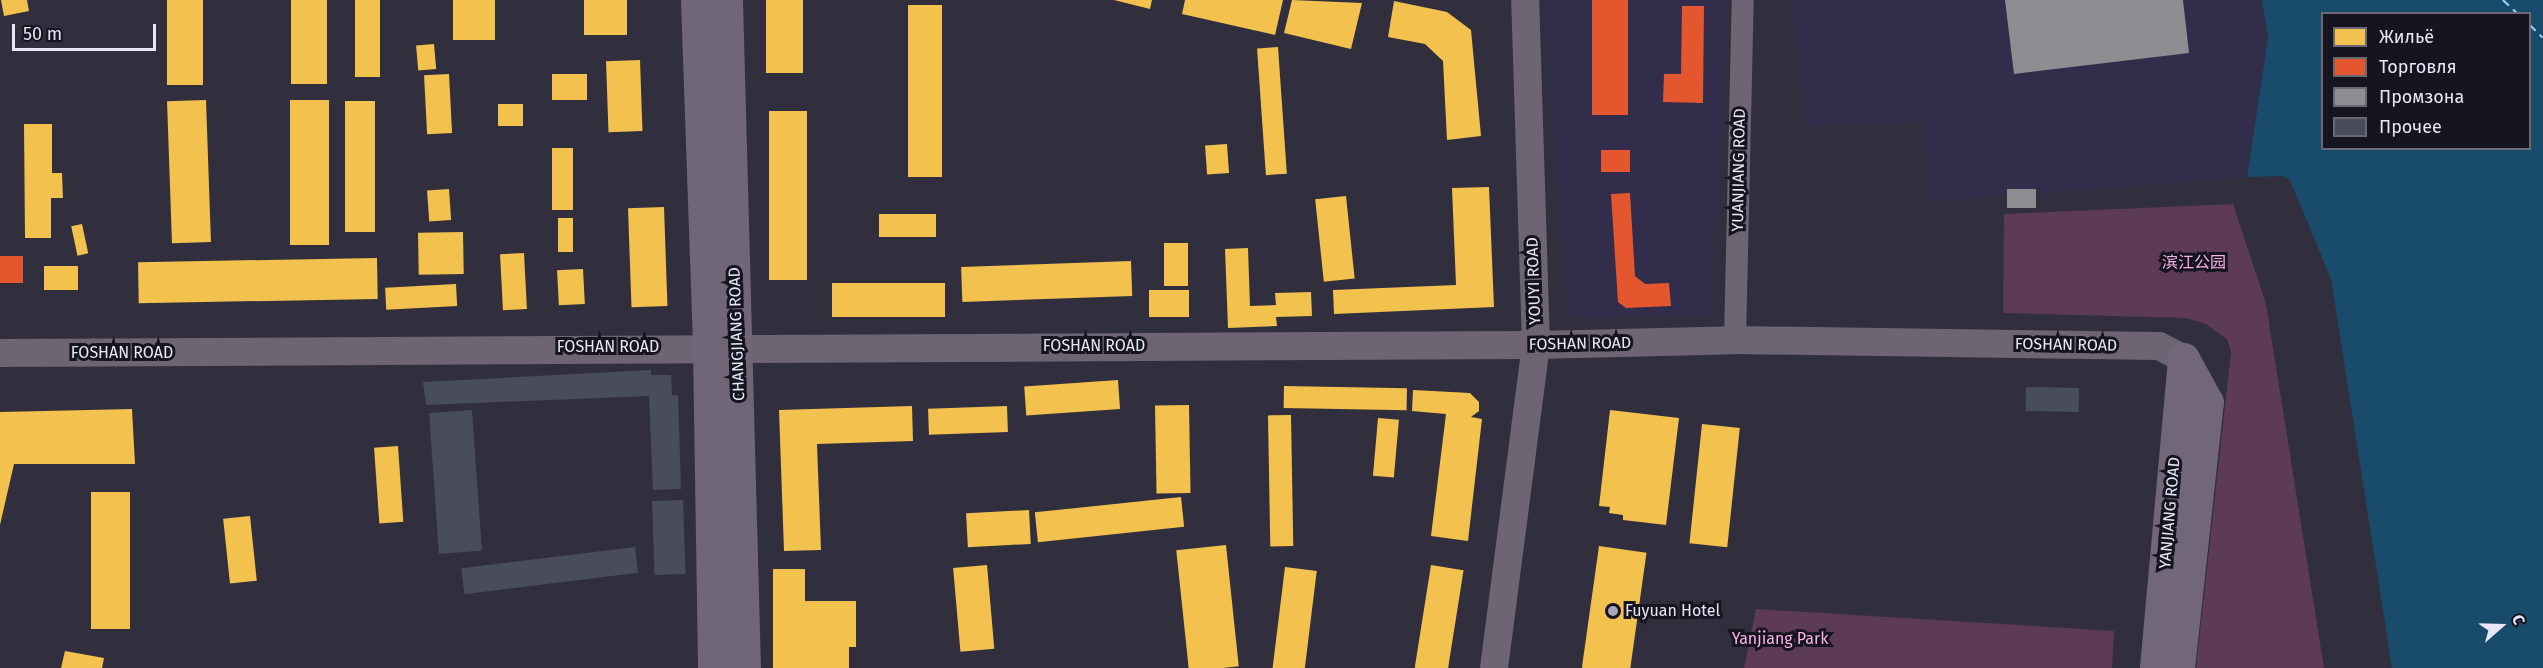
<!DOCTYPE html>
<html>
<head>
<meta charset="utf-8">
<style>
	body { margin:0 }
	#map { position:relative; width:2543px; height:668px; overflow:hidden; background:#312f3d; font-family:"Fira Sans","Noto Sans SC",sans-serif }
	div>[style] { position:absolute }
	.built>* { inset:0; background:#312d4b }
	.green>* { inset:0; background:#5d3a55 }
	.water>* { inset:0; background:#194b6a }
	.homes>* { inset:0; background:#f2c14e; transform-origin:0 0 }
	.shops>* { inset:0; background:#e4572e; transform-origin:0 0 }
	.industry>* { inset:0; background:#8d8d92; transform-origin:0 0 }
	.ferry>* { height:1.5px; margin-top:-0.75px; transform-origin:0; background:repeating-linear-gradient(90deg,#9cd2f8 0 8px,transparent 0 14px) }
	.building>* { inset:0; background:#484c5d; transform-origin:0 0 }
	.minor>* { height:22px; margin:-11px; padding:0 11px; transform-origin:11px; border-radius:11px; background:#6d6573 }
	.tertiary>* { height:28px; margin:-14px; padding:0 14px; transform-origin:14px; border-radius:14px; background:#6d6573 }
	.secondary>* { height:32px; margin:-16px; padding:0 16px; transform-origin:16px; border-radius:16px; background:#716778 }
	.primary>* { height:33px; margin:-16.5px; padding:0 16.5px; transform-origin:16.5px; border-radius:16.5px; background:#6f6678 }
	.dots>* { width:16px; height:16px; translate:-50% -50%; box-sizing:border-box; border:3px solid #15141f; border-radius:50% }
	span { translate:-50% -50%; white-space:nowrap; text-align:center; line-height:1.15; -webkit-text-stroke:6px #15141f; paint-order:stroke }
	.street-label { font-size:16px; color:#e7e6f7 }
	.park-label { font-size:16px; color:#f9b3e4 }
	.poi-label { font-size:16px; color:#e7e6f7 }
	.left { translate:0 -50%; text-align:left }
	.legend { position:absolute; left:2321px; top:12px; width:210px; height:138px; box-sizing:border-box; background:#15141f; border:2px solid #696875; margin:0; padding:8px 10px; list-style:none; font-size:18px; color:#e7e6f7 }
	.legend li { display:flex; align-items:center; gap:12px; height:30px }
	.legend b { width:30px; border:2px solid #696875 }
	.north { position:absolute; left:2471px; top:596px; width:60px; height:60px; -webkit-text-stroke:4px #15141f; paint-order:stroke; rotate:70deg; font-size:16px; font-weight:700; line-height:24px; text-align:center; color:#e7e6f7 }
	.north::after { content:''; display:block; margin:auto; width:21px; height:27px; background:#e7e6f7; clip-path:polygon(50% 0,100% 100%,50% 72%,0 100%) }
	.scale { position:absolute; left:12px; top:24px; width:144px; height:27px; box-sizing:border-box; border:3px solid #e7e6f7; border-top:0; padding-left:8px; font-size:18px; line-height:21px; white-space:nowrap; color:#e7e6f7; -webkit-text-stroke:4px #15141f; paint-order:stroke }
</style>
</head>
<body>
<div id="map">
	<div class="built">
		<div style="clip-path:polygon(1542px 0,1729px 0,1710px 316px,1569px 318px)"></div>
		<div style="clip-path:polygon(1791px 0,2262px 0,2268px 37px,2247px 177px,1929px 202px,1923px 122px,1807px 126px)"></div>
	</div>
	<div class="green">
		<div style="clip-path:polygon(2233px 204px,2266px 304px,2324px 668px,2196px 668px,2231px 352px,2227px 339px,2206px 324px,2186px 318px,2003px 313px,2004px 214px)"></div>
		<div style="clip-path:polygon(1756px 609px,2114px 631px,2112px 668px,1744px 668px)"></div>
	</div>
	<div class="water">
		<div style="clip-path:polygon(evenodd,2262px 0,2543px 0,2543px 668px,2392px 668px,2331px 279px,2290px 180px,2283px 176px,2247px 177px,2268px 38px,2262px 0,2322px 14px,2530px 14px,2530px 148px,2322px 148px,2322px 14px)"></div>
	</div>
	<div class="homes">
		<div style="clip-path:polygon(1px 0,27px 0,29px 11px,4px 16px)"></div>
		<div style="left:167px;top:0;width:36px;height:85px"></div>
		<div style="left:291px;top:0;width:36px;height:84px"></div>
		<div style="left:355px;top:0;width:25px;height:77px"></div>
		<div style="left:453px;top:0;width:42px;height:40px"></div>
		<div style="left:584px;top:0;width:43px;height:35px"></div>
		<div style="left:766px;top:0;width:37px;height:73px"></div>
		<div style="clip-path:polygon(1114px 0,1152px 0,1150px 9px)"></div>
		<div style="clip-path:polygon(1185px 0,1283px 0,1275px 35px,1182px 14px)"></div>
		<div style="clip-path:polygon(1292px 0,1362px 3px,1351px 49px,1284px 33px)"></div>
		<div style="clip-path:polygon(1394px 1px,1447px 12px,1471px 30px,1481px 136px,1447px 140px,1443px 61px,1425px 44px,1388px 37px)"></div>
		<div style="left:908px;top:5px;width:34px;height:172px"></div>
		<div style="left:434px;top:44px;width:25px;height:18px;rotate:85deg"></div>
		<div style="left:1278px;top:47px;width:127px;height:21px;rotate:86deg"></div>
		<div style="left:640px;top:60px;width:71px;height:34px;rotate:88deg"></div>
		<div style="left:449px;top:74px;width:59px;height:25px;rotate:87deg"></div>
		<div style="left:552px;top:74px;width:35px;height:26px"></div>
		<div style="left:206px;top:100px;width:142px;height:39px;rotate:88deg"></div>
		<div style="left:290px;top:100px;width:39px;height:145px"></div>
		<div style="left:345px;top:101px;width:30px;height:131px"></div>
		<div style="left:498px;top:104px;width:25px;height:22px"></div>
		<div style="left:769px;top:111px;width:38px;height:169px"></div>
		<div style="clip-path:polygon(24px 124px,52px 124px,52px 173px,62px 173px,63px 198px,51px 198px,51px 238px,25px 238px)"></div>
		<div style="left:1227px;top:144px;width:29px;height:22px;rotate:86deg"></div>
		<div style="left:552px;top:148px;width:21px;height:62px"></div>
		<div style="clip-path:polygon(1489px 187px,1494px 307px,1334px 314px,1333px 290px,1456px 285px,1452px 188px)"></div>
		<div style="left:449px;top:189px;width:31px;height:22px;rotate:86deg"></div>
		<div style="left:1346px;top:196px;width:83px;height:31px;rotate:84deg"></div>
		<div style="left:664px;top:207px;width:99px;height:36px;rotate:88deg"></div>
		<div style="left:879px;top:214px;width:57px;height:23px"></div>
		<div style="left:558px;top:218px;width:15px;height:34px"></div>
		<div style="left:82px;top:224px;width:30px;height:11px;rotate:78deg"></div>
		<div style="left:463px;top:232px;width:42px;height:45px;rotate:89deg"></div>
		<div style="left:1164px;top:243px;width:24px;height:43px"></div>
		<div style="clip-path:polygon(1248px 248px,1250px 306px,1276px 305px,1275px 293px,1311px 292px,1312px 316px,1276px 317px,1277px 326px,1228px 328px,1225px 249px)"></div>
		<div style="left:524px;top:253px;width:56px;height:24px;rotate:87deg"></div>
		<div style="left:377px;top:258px;width:41px;height:239px;rotate:89deg"></div>
		<div style="left:1131px;top:261px;width:35px;height:170px;rotate:88deg"></div>
		<div style="left:44px;top:266px;width:34px;height:24px"></div>
		<div style="left:583px;top:269px;width:35px;height:26px;rotate:87deg"></div>
		<div style="left:832px;top:283px;width:113px;height:34px"></div>
		<div style="left:456px;top:284px;width:22px;height:71px;rotate:87deg"></div>
		<div style="left:1189px;top:290px;width:27px;height:40px;rotate:90deg"></div>
		<div style="left:1118px;top:380px;width:29px;height:94px;rotate:86deg"></div>
		<div style="left:1284px;top:386px;width:123px;height:22px;rotate:1deg"></div>
		<div style="clip-path:polygon(1413px 390px,1470px 393px,1479px 402px,1479px 411px,1471px 417px,1482px 419px,1468px 541px,1431px 536px,1446px 414px,1412px 411px)"></div>
		<div style="left:1189px;top:405px;width:88px;height:34px;rotate:89deg"></div>
		<div style="clip-path:polygon(912px 406px,913px 441px,817px 444px,821px 550px,784px 551px,779px 410px)"></div>
		<div style="left:1007px;top:406px;width:26px;height:79px;rotate:88deg"></div>
		<div style="clip-path:polygon(132px 409px,135px 464px,14px 464px,0 525px,0 412px)"></div>
		<div style="clip-path:polygon(1610px 410px,1679px 418px,1666px 525px,1623px 520px,1623px 515px,1609px 513px,1610px 507px,1599px 506px)"></div>
		<div style="left:1291px;top:415px;width:131px;height:23px;rotate:89deg"></div>
		<div style="left:1378px;top:418px;width:21px;height:58px;rotate:5deg"></div>
		<div style="left:1702px;top:424px;width:38px;height:120px;rotate:6deg"></div>
		<div style="left:398px;top:446px;width:76px;height:24px;rotate:86deg"></div>
		<div style="left:91px;top:492px;width:39px;height:137px"></div>
		<div style="left:1181px;top:497px;width:30px;height:147px;rotate:84deg"></div>
		<div style="left:1029px;top:510px;width:34px;height:63px;rotate:87deg"></div>
		<div style="left:250px;top:516px;width:65px;height:27px;rotate:84deg"></div>
		<div style="left:1226px;top:545px;width:122px;height:50px;rotate:84deg"></div>
		<div style="left:1599px;top:546px;width:48px;height:123px;rotate:8deg"></div>
		<div style="left:987px;top:565px;width:84px;height:34px;rotate:85deg"></div>
		<div style="left:1431px;top:565px;width:33px;height:104px;rotate:9deg"></div>
		<div style="left:1285px;top:567px;width:32px;height:102px;rotate:7deg"></div>
		<div style="clip-path:polygon(773px 569px,805px 569px,805px 601px,856px 601px,856px 647px,849px 647px,849px 668px,773px 668px)"></div>
		<div style="clip-path:polygon(65px 651px,104px 658px,102px 668px,61px 668px)"></div>
	</div>
	<div class="shops">
		<div style="left:1592px;top:0;width:36px;height:115px"></div>
		<div style="clip-path:polygon(1682px 6px,1704px 6px,1703px 103px,1663px 102px,1664px 74px,1681px 74px)"></div>
		<div style="left:1601px;top:150px;width:29px;height:22px"></div>
		<div style="clip-path:polygon(1630px 193px,1635px 276px,1645px 284px,1669px 283px,1671px 306px,1626px 308px,1618px 302px,1611px 194px)"></div>
		<div style="left:0;top:256px;width:23px;height:27px"></div>
	</div>
	<div class="industry">
		<div style="clip-path:polygon(2005px 0,2183px 0,2189px 53px,2014px 74px)"></div>
		<div style="left:2036px;top:189px;width:19px;height:29px;rotate:90deg"></div>
	</div>
	<div class="ferry">
		<div style="left:2503px;top:0;width:21px;rotate:43deg"></div>
		<div style="left:2530px;top:25px;width:18px;rotate:45deg"></div>
	</div>
	<div class="building">
		<div style="clip-path:polygon(651px 370px,651px 375px,671px 375px,672px 395px,678px 395px,681px 489px,653px 490px,649px 396px,426px 405px,423px 382px)"></div>
		<div style="left:2026px;top:387px;width:53px;height:24px;rotate:1deg"></div>
		<div style="left:472px;top:410px;width:141px;height:43px;rotate:86deg"></div>
		<div style="left:683px;top:500px;width:74px;height:31px;rotate:88deg"></div>
		<div style="left:635px;top:547px;width:26px;height:175px;rotate:83deg"></div>
	</div>
	<div class="minor">
		<div style="left:1735px;top:340px;width:340px;rotate:-88.7deg"></div>
	</div>
	<div class="tertiary">
		<div style="left:0;top:353px;width:1536px;rotate:-0.3deg"></div>
		<div style="left:1536px;top:345px;width:199px;rotate:-1.4deg"></div>
		<div style="left:1735px;top:340px;width:424px;rotate:0.8deg"></div>
		<div style="left:2159px;top:346px;width:28px;rotate:27deg"></div>
		<div style="left:1494px;top:668px;width:326px;rotate:-82.6deg"></div>
		<div style="left:1536px;top:345px;width:345px;rotate:-91.8deg"></div>
	</div>
	<div class="secondary">
		<div style="left:2156px;top:668px;width:310px;rotate:-84.8deg"></div>
		<div style="left:2179px;top:668px;width:267px;rotate:-83.8deg"></div>
		<div style="left:2208px;top:403px;width:50px;rotate:-118.6deg"></div>
	</div>
	<div class="primary">
		<div style="left:697px;top:0;width:347px;rotate:88deg"></div>
		<div style="left:709px;top:347px;width:321px;rotate:89.1deg"></div>
		<div style="left:726px;top:0;width:668px;rotate:88.46deg"></div>
	</div>
	<div class="dots">
		<div style="left:1613px;top:611px;background:#a7a6b6"></div>
	</div>
	<div class="street-label">
		<span style="left:1739px;top:170px;rotate:-89deg">YUANJIANG ROAD</span>
		<span style="left:1534px;top:281px;rotate:-92deg">YOUYI ROAD</span>
		<span style="left:737px;top:334px;rotate:-92deg">CHANGJIANG ROAD</span>
		<span style="left:1580px;top:344px;rotate:-1deg">FOSHAN ROAD</span>
		<span style="left:2066px;top:345px;rotate:1deg">FOSHAN ROAD</span>
		<span style="left:1094px;top:346px">FOSHAN ROAD</span>
		<span style="left:608px;top:347px">FOSHAN ROAD</span>
		<span style="left:122px;top:353px">FOSHAN ROAD</span>
		<span style="left:2170px;top:513px;rotate:-85deg">YANJIANG ROAD</span>
	</div>
	<div class="park-label">
		<span style="left:2194px;top:263px">滨江公园</span>
		<span style="left:1780px;top:639px">Yanjiang Park</span>
	</div>
	<div class="poi-label">
		<span class="left" style="left:1625px;top:611px">Fuyuan Hotel</span>
	</div>
	<ul class="legend">
	<li><b style="height:16px;background:#f2c14e"></b>Жильё</li>
	<li><b style="height:16px;background:#e4572e"></b>Торговля</li>
	<li><b style="height:16px;background:#8d8d92"></b>Промзона</li>
	<li><b style="height:16px;background:#484c5d"></b>Прочее</li>
	</ul>
	<div class="north">С</div>
	<div class="scale">50 m</div>
</div>
</body>
</html>
